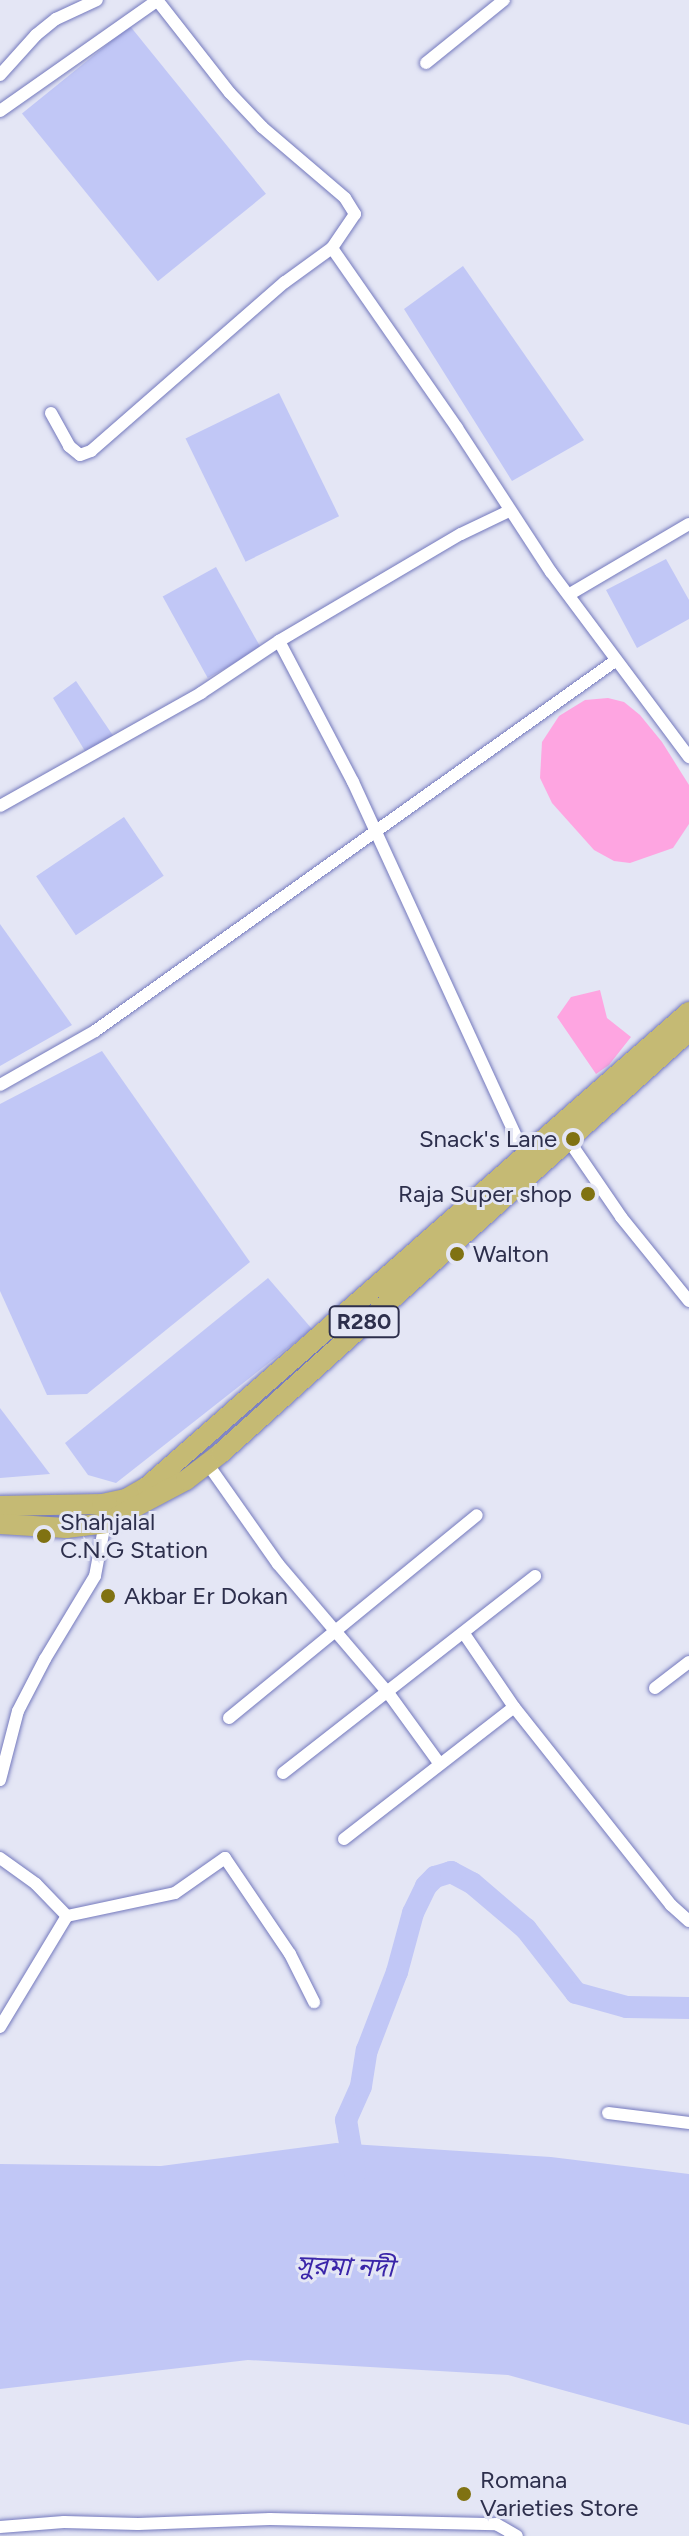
<!DOCTYPE html>
<html>
<head>
<meta charset="utf-8">
<style>
	body { margin:0 }
	#map { position:relative; width:689px; height:2536px; overflow:hidden; background:#e4e6f5; font-family:Figtree,"Noto Sans Bengali",sans-serif }
	div>[style] { position:absolute }
	.green>* { inset:0; background:#fea5e1 }
	.water>* { inset:0; background:#c1c7f6; transform-origin:0 0 }
	.river>* { height:22px; margin:-11px; padding:0 11px; transform-origin:11px; border-radius:11px; background:#c1c7f6 }
	.roads { filter:drop-shadow(0 0 2px #7479bd) drop-shadow(0 0 2px #7479bd) }
	.street>* { height:12px; margin:-6px; padding:0 6px; transform-origin:6px; border-radius:6px; background:#fff }
	.primary>* { height:20px; margin:-10px; padding:0 10px; transform-origin:10px; border-radius:10px; background:#c5ba74 }
	.dots>* { width:22px; height:22px; translate:-50% -50%; box-sizing:border-box; border:4px solid #e4e6f5; border-radius:50% }
	span { translate:-50% -50%; white-space:nowrap; text-align:center; line-height:1.15; -webkit-text-stroke:6px #e4e6f5; paint-order:stroke }
	.shield-label span { padding:2px 6px; background:#e4e6f5; border:2px solid; border-radius:6px; -webkit-text-stroke-width:0 }
	.shield-label { font-size:22px; color:#2d2f4c; font-weight:700 }
	.poi-label { font-size:24px; color:#2d2f4c }
	.right { translate:-100% -50%; text-align:right }
	.left { translate:0 -50%; text-align:left }
	.water-label { font-size:26px; color:#3a25a9; font-style:italic }
</style>
</head>
<body>
<div id="map">
	<div class="green">
		<div style="clip-path:polygon(608px 698px,624px 702px,640px 715px,662px 742px,689px 785px,689px 824px,673px 848px,630px 863px,614px 861px,594px 850px,552px 803px,540px 778px,542px 742px,559px 716px,585px 700px)"></div>
		<div style="clip-path:polygon(600px 990px,607px 1018px,631px 1037px,609px 1065px,596px 1074px,557px 1017px,571px 997px)"></div>
	</div>
	<div class="water">
		<div style="left:130px;top:26px;width:216px;height:139px;rotate:51deg"></div>
		<div style="clip-path:polygon(463px 266px,584px 440px,512px 481px,404px 309px)"></div>
		<div style="left:279px;top:393px;width:137px;height:104px;rotate:64deg"></div>
		<div style="clip-path:polygon(666px 559px,689px 600px,689px 619px,637px 648px,606px 590px)"></div>
		<div style="left:216px;top:567px;width:93px;height:61px;rotate:61deg"></div>
		<div style="clip-path:polygon(76px 681px,114px 737px,88px 756px,53px 698px)"></div>
		<div style="left:124px;top:817px;width:71px;height:106px;rotate:56deg"></div>
		<div style="clip-path:polygon(0 924px,72px 1025px,0 1066px)"></div>
		<div style="clip-path:polygon(102px 1051px,250px 1262px,87px 1394px,47px 1395px,0 1291px,0 1104px)"></div>
		<div style="clip-path:polygon(268px 1278px,312px 1329px,116px 1483px,88px 1475px,65px 1443px)"></div>
		<div style="clip-path:polygon(0 1408px,50px 1474px,0 1478px)"></div>
		<div style="clip-path:polygon(336px 2143px,551px 2157px,689px 2174px,689px 2425px,508px 2375px,248px 2360px,0 2389px,0 2164px,161px 2166px)"></div>
	</div>
	<div class="river">
		<div style="left:355px;top:2173px;width:54px;rotate:-99.6deg"></div>
		<div style="left:346px;top:2120px;width:37px;rotate:-66deg"></div>
		<div style="left:361px;top:2086px;width:36px;rotate:-81deg"></div>
		<div style="left:367px;top:2050px;width:84px;rotate:-69deg"></div>
		<div style="left:397px;top:1972px;width:61px;rotate:-74.8deg"></div>
		<div style="left:413px;top:1913px;width:30px;rotate:-64deg"></div>
		<div style="left:426px;top:1886px;width:13px;rotate:-45deg"></div>
		<div style="left:435px;top:1877px;width:17px;rotate:-17deg"></div>
		<div style="left:451px;top:1872px;width:24px;rotate:28deg"></div>
		<div style="left:472px;top:1883px;width:71px;rotate:40.4deg"></div>
		<div style="left:526px;top:1929px;width:81px;rotate:52deg"></div>
		<div style="left:576px;top:1993px;width:53px;rotate:15.4deg"></div>
		<div style="left:627px;top:2007px;width:62px;rotate:0.9deg"></div>
	</div>
	<div class="roads">
		<div class="street">
			<div style="left:157px;top:0;width:118px;rotate:51.9deg"></div>
			<div style="left:230px;top:93px;width:47px;rotate:46.7deg"></div>
			<div style="left:262px;top:127px;width:109px;rotate:40.5deg"></div>
			<div style="left:345px;top:198px;width:19px;rotate:58deg"></div>
			<div style="left:355px;top:214px;width:41px;rotate:124.1deg"></div>
			<div style="left:332px;top:248px;width:219px;rotate:55.2deg"></div>
			<div style="left:457px;top:428px;width:172px;rotate:56.9deg"></div>
			<div style="left:551px;top:572px;width:231px;rotate:53.3deg"></div>
			<div style="left:426px;top:63px;width:100px;rotate:-38.9deg"></div>
			<div style="left:0;top:75px;width:54px;rotate:-48deg"></div>
			<div style="left:36px;top:35px;width:26px;rotate:-39deg"></div>
			<div style="left:56px;top:19px;width:45px;rotate:-24.9deg"></div>
			<div style="left:0;top:111px;width:193px;rotate:-35.1deg"></div>
			<div style="left:51px;top:413px;width:38px;rotate:61deg"></div>
			<div style="left:69px;top:446px;width:14px;rotate:39deg"></div>
			<div style="left:80px;top:455px;width:12px;rotate:-20deg"></div>
			<div style="left:91px;top:451px;width:257px;rotate:-41.1deg"></div>
			<div style="left:285px;top:282px;width:58px;rotate:-35.9deg"></div>
			<div style="left:570px;top:594px;width:138px;rotate:-30.5deg"></div>
			<div style="left:279px;top:641px;width:159px;rotate:62.3deg"></div>
			<div style="left:353px;top:782px;width:412px;rotate:65.3deg"></div>
			<div style="left:0;top:806px;width:231px;rotate:-29.3deg"></div>
			<div style="left:201px;top:693px;width:94px;rotate:-33.7deg"></div>
			<div style="left:279px;top:641px;width:211px;rotate:-30.5deg"></div>
			<div style="left:461px;top:534px;width:53px;rotate:-25.6deg"></div>
			<div style="left:0;top:1085px;width:109px;rotate:-29.6deg"></div>
			<div style="left:95px;top:1031px;width:638px;rotate:-35.43deg"></div>
			<div style="left:567px;top:1138px;width:96px;rotate:55.6deg"></div>
			<div style="left:621px;top:1217px;width:108px;rotate:51deg"></div>
			<div style="left:207px;top:1463px;width:123px;rotate:54.9deg"></div>
			<div style="left:278px;top:1564px;width:171px;rotate:49.5deg"></div>
			<div style="left:389px;top:1694px;width:85px;rotate:54.1deg"></div>
			<div style="left:465px;top:1635px;width:87px;rotate:55.8deg"></div>
			<div style="left:514px;top:1707px;width:253px;rotate:51.6deg"></div>
			<div style="left:671px;top:1905px;width:24px;rotate:42deg"></div>
			<div style="left:655px;top:1688px;width:43px;rotate:-37.4deg"></div>
			<div style="left:229px;top:1718px;width:320px;rotate:-39.3deg"></div>
			<div style="left:283px;top:1773px;width:320px;rotate:-38deg"></div>
			<div style="left:0;top:1780px;width:71px;rotate:-75.4deg"></div>
			<div style="left:18px;top:1711px;width:59px;rotate:-62.6deg"></div>
			<div style="left:45px;top:1659px;width:97px;rotate:-58.9deg"></div>
			<div style="left:95px;top:1576px;width:54px;rotate:-79.3deg"></div>
			<div style="left:344px;top:1839px;width:215px;rotate:-37.8deg"></div>
			<div style="left:0;top:1858px;width:44px;rotate:35.8deg"></div>
			<div style="left:36px;top:1884px;width:45px;rotate:45.9deg"></div>
			<div style="left:0;top:2027px;width:130px;rotate:-58.9deg"></div>
			<div style="left:67px;top:1916px;width:110px;rotate:-12deg"></div>
			<div style="left:175px;top:1893px;width:61px;rotate:-35deg"></div>
			<div style="left:225px;top:1858px;width:116px;rotate:55.9deg"></div>
			<div style="left:290px;top:1954px;width:54px;rotate:63.4deg"></div>
			<div style="left:608px;top:2113px;width:82px;rotate:7deg"></div>
			<div style="left:0;top:2527px;width:64px;rotate:-4.5deg"></div>
			<div style="left:64px;top:2522px;width:74px;rotate:1.5deg"></div>
			<div style="left:138px;top:2524px;width:132px;rotate:-2.2deg"></div>
			<div style="left:270px;top:2519px;width:226px;rotate:1.3deg"></div>
			<div style="left:496px;top:2524px;width:24px;rotate:30deg"></div>
		</div>
		<div class="primary">
			<div style="left:0;top:1506px;width:102px;rotate:-1.1deg"></div>
			<div style="left:102px;top:1504px;width:25px;rotate:-12deg"></div>
			<div style="left:126px;top:1499px;width:24px;rotate:-30deg"></div>
			<div style="left:147px;top:1487px;width:721px;rotate:-41.23deg"></div>
			<div style="left:0;top:1524px;width:66px;rotate:3.5deg"></div>
			<div style="left:66px;top:1528px;width:39px;rotate:-7deg"></div>
			<div style="left:105px;top:1523px;width:92px;rotate:-28deg"></div>
			<div style="left:186px;top:1480px;width:44px;rotate:-37.6deg"></div>
			<div style="left:221px;top:1453px;width:630px;rotate:-42.04deg"></div>
		</div>
	</div>
	<div class="dots">
		<div style="left:573px;top:1139px;background:#807212"></div>
		<div style="left:588px;top:1194px;background:#807212"></div>
		<div style="left:457px;top:1254px;background:#807212"></div>
		<div style="left:44px;top:1536px;background:#807212"></div>
		<div style="left:108px;top:1596px;background:#807212"></div>
		<div style="left:464px;top:2494px;background:#807212"></div>
	</div>
	<div class="shield-label">
		<span style="left:364px;top:1322px">R280</span>
	</div>
	<div class="poi-label">
		<span class="right" style="left:557px;top:1139px">Snack's Lane</span>
		<span class="right" style="left:572px;top:1194px">Raja Super shop</span>
		<span class="left" style="left:473px;top:1254px">Walton</span>
		<span class="left" style="left:60px;top:1536px">Shahjalal<br>C.N.G Station</span>
		<span class="left" style="left:124px;top:1596px">Akbar Er Dokan</span>
		<span class="left" style="left:480px;top:2494px">Romana<br>Varieties Store</span>
	</div>
	<div class="water-label">
		<span style="left:345px;top:2267px;rotate:2deg">সুরমা নদী</span>
	</div>
</div>
</body>
</html>
